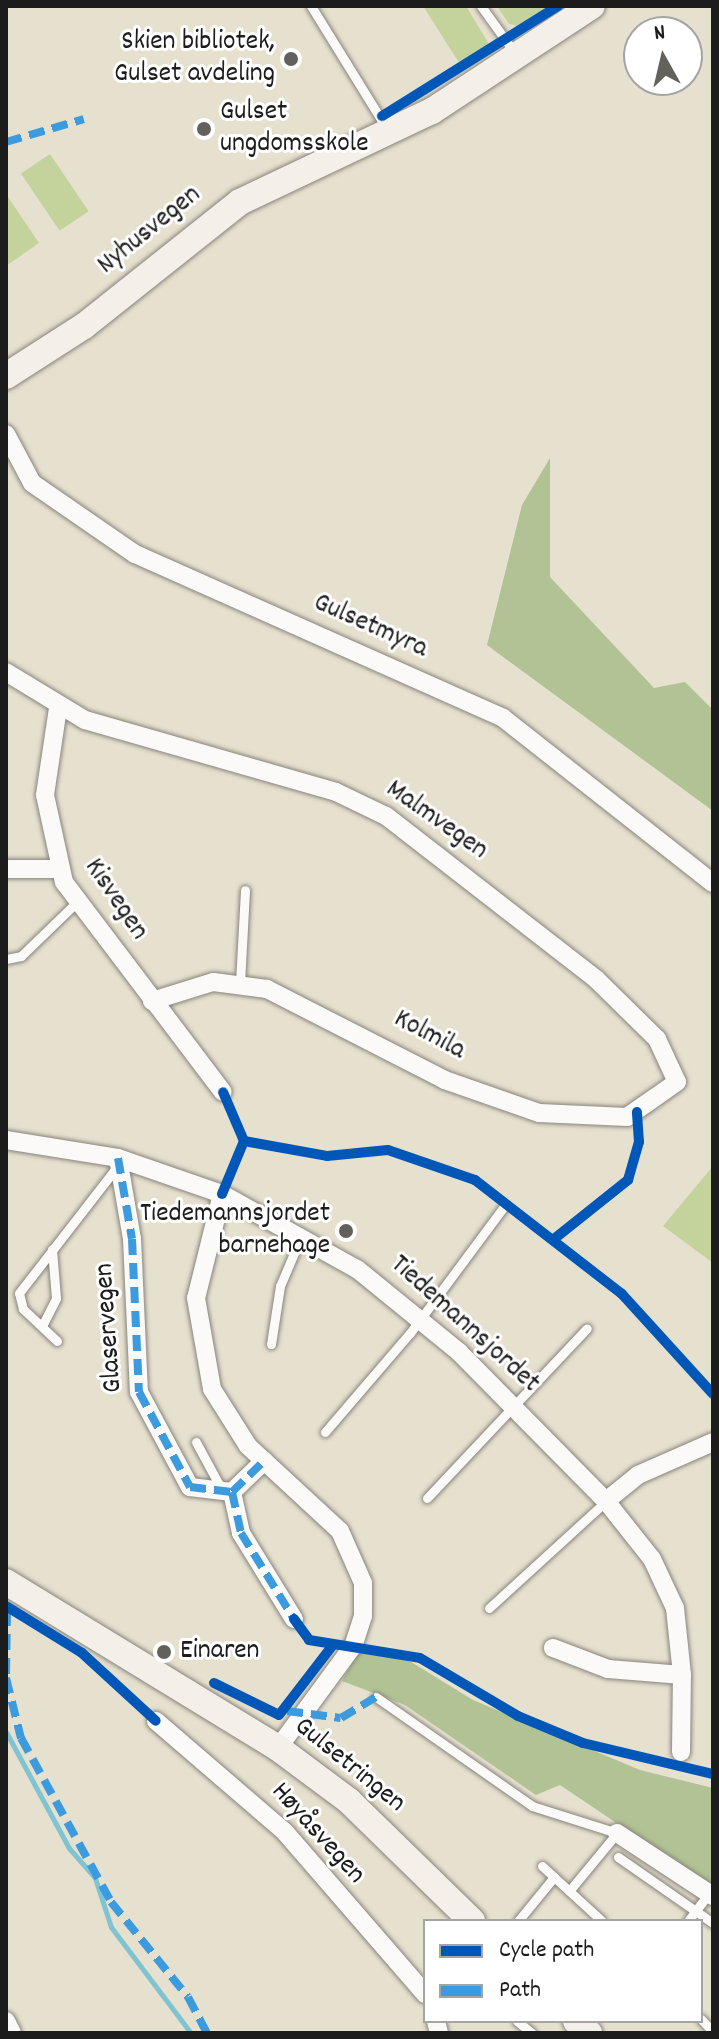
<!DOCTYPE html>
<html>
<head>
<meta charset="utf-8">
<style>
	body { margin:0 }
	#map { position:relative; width:719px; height:2039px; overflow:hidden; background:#e6e0cf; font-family:Dekko,sans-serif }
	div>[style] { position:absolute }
	.green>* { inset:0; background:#c4d39b; transform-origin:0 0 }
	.forest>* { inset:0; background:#b1c394 }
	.stream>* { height:5px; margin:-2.5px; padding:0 2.5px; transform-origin:2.5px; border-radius:2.5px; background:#80c4d2 }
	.roads { filter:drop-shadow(0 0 2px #87847c) drop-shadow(0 0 2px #87847c) }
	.lane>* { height:9px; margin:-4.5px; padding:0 4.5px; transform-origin:4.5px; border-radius:4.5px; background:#fbfaf8 }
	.street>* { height:18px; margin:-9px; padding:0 9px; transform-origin:9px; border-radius:9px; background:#fbfaf8 }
	.secondary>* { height:26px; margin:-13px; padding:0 13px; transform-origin:13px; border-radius:13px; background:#f4f0e9 }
	.quiet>* { height:8px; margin-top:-4px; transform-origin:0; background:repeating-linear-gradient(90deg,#3c9bdf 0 16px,transparent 0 24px) }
	.cycleway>* { height:10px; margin:-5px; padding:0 5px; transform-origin:5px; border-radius:5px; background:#0057b8 }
	.dots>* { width:22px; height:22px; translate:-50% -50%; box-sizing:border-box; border:4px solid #fff; border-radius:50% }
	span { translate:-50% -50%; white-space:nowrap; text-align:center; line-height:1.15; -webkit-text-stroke:6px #fff; paint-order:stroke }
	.poi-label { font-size:28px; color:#1c1c1c }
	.right { translate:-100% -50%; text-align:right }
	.left { translate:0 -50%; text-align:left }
	.street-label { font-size:28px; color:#1c1c1c }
	.frame { position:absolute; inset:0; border:8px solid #1c1c1c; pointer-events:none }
	.legend { position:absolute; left:423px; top:1919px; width:280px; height:104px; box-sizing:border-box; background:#fff; border:2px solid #a4a4a4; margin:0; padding:10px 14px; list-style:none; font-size:24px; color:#1c1c1c }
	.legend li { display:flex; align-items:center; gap:16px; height:40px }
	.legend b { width:40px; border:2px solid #a4a4a4 }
	.north { position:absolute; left:623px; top:16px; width:80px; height:80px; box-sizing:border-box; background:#fff; border:2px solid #a4a4a4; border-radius:50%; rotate:352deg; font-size:22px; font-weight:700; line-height:32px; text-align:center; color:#1c1c1c }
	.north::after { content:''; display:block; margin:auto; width:28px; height:36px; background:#63615b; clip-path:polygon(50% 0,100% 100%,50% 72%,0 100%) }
</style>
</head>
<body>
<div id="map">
	<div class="green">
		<div style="clip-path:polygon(423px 6px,466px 6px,492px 49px,468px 63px,458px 61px)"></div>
		<div style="clip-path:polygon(497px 6px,552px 6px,521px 27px,509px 24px)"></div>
		<div style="left:50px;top:154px;width:69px;height:35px;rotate:56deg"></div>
		<div style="clip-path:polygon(6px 194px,39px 243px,6px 266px)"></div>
		<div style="clip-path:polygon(713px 1166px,713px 1263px,663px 1226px)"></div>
	</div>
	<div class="forest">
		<div style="clip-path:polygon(550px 458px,550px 577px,654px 688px,685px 682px,713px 710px,713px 811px,487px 645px,522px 505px)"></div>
		<div style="clip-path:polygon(362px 1645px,398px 1654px,473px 1700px,640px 1770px,713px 1788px,713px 1888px,560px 1785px,536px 1795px,405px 1705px,342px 1681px)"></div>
	</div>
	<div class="stream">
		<div style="left:6px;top:1732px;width:132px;rotate:61.5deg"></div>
		<div style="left:69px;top:1848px;width:40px;rotate:49deg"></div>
		<div style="left:95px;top:1878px;width:52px;rotate:71.9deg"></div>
		<div style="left:111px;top:1927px;width:133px;rotate:53deg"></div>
	</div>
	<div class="roads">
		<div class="lane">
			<div style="left:311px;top:6px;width:145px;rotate:58.3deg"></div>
			<div style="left:481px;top:6px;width:57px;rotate:54.3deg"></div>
			<div style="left:6px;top:959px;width:15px;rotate:-11deg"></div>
			<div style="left:21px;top:956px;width:78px;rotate:-44deg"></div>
			<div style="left:240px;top:983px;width:93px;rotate:-86.9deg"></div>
			<div style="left:42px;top:1326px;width:31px;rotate:-63deg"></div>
			<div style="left:56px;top:1298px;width:49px;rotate:-94.7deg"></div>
			<div style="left:57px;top:1341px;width:47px;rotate:-136.7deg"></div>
			<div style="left:23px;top:1309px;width:16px;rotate:-104deg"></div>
			<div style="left:19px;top:1293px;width:158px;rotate:-52.2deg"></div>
			<div style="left:271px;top:1344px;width:59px;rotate:-81.2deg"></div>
			<div style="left:280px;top:1286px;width:51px;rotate:-66.9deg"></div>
			<div style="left:325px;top:1432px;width:130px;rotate:-49.4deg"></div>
			<div style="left:410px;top:1333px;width:156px;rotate:-53.4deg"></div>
			<div style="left:196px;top:1442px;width:57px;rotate:61.6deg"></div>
			<div style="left:427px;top:1498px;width:233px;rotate:-46.7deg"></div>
			<div style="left:489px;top:1608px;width:159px;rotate:-42.4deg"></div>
			<div style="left:376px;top:1697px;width:190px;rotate:34.9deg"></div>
			<div style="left:532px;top:1806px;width:89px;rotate:17.6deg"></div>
			<div style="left:617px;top:1833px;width:75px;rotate:129.6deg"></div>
			<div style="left:618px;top:1857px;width:116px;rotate:34.8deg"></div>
			<div style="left:542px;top:1866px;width:81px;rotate:42.5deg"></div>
			<div style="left:518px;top:1921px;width:57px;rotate:-50.7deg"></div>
			<div style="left:688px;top:1921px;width:35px;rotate:-53deg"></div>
			<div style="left:701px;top:2019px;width:18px;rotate:47deg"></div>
			<div style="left:517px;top:2021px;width:19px;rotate:39deg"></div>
		</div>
		<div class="street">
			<div style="left:6px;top:434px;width:55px;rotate:62deg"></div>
			<div style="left:32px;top:483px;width:125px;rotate:34.6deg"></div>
			<div style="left:135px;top:554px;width:403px;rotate:24deg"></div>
			<div style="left:503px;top:718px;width:267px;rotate:38.2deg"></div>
			<div style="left:6px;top:672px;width:92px;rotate:31.3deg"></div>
			<div style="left:85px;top:720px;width:261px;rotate:16deg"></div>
			<div style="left:336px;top:792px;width:55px;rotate:25.6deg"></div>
			<div style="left:386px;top:816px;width:266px;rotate:37.8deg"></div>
			<div style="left:596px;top:979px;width:86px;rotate:44.5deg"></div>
			<div style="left:657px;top:1039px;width:47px;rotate:65.1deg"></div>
			<div style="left:677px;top:1082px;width:61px;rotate:145deg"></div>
			<div style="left:627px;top:1117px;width:88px;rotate:-177.4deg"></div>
			<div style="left:539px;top:1113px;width:100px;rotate:-160.7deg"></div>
			<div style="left:445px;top:1080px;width:200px;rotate:-152.9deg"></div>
			<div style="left:267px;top:989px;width:54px;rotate:-172.6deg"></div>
			<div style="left:213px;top:982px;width:64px;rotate:162.7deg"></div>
			<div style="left:58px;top:708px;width:88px;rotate:98.5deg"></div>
			<div style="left:45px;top:795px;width:89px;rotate:77.7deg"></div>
			<div style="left:64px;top:882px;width:263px;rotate:52.9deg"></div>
			<div style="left:6px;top:869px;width:53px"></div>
			<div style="left:6px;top:1140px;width:113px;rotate:9.1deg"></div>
			<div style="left:118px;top:1158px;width:110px;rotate:19.1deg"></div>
			<div style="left:222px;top:1194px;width:154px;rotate:29.1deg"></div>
			<div style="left:357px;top:1269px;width:132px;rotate:39.1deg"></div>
			<div style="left:459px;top:1352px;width:209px;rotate:45.4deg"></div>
			<div style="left:606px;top:1501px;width:74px;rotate:51.6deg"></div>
			<div style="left:652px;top:1559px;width:54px;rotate:64.9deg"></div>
			<div style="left:675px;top:1608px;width:67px;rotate:84deg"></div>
			<div style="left:682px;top:1675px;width:74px;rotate:-175.4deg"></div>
			<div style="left:608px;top:1669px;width:59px;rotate:-159.1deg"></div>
			<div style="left:118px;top:1158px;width:82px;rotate:80.2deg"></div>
			<div style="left:132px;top:1239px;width:153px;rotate:87.4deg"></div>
			<div style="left:139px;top:1392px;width:108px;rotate:61.8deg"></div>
			<div style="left:190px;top:1487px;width:42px;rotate:6.8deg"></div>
			<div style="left:232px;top:1492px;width:42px;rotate:77.6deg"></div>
			<div style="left:241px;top:1533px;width:101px;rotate:58.4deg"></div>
			<div style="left:222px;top:1194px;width:107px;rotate:104deg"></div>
			<div style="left:196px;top:1298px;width:92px;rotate:80deg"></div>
			<div style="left:212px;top:1389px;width:67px;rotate:57.7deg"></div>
			<div style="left:248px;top:1446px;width:125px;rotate:42.7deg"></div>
			<div style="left:340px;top:1531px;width:57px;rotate:66.1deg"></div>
			<div style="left:363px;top:1583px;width:33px;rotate:90deg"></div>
			<div style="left:363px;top:1616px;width:32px;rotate:108deg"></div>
			<div style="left:353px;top:1646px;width:127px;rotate:126.3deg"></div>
			<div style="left:232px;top:1492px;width:45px;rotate:-44.1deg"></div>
			<div style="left:606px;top:1501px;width:41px;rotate:-39.1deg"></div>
			<div style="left:638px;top:1475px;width:82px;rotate:-23.7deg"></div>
			<div style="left:156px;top:1721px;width:169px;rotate:40.7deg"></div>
			<div style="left:284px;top:1831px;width:216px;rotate:49.1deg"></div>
			<div style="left:681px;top:1752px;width:77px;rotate:-89.3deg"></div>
			<div style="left:617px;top:1833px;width:115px;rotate:33.3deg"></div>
			<div style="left:6px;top:2021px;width:13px;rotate:63deg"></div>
			<div style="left:436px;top:2021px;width:12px;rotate:76deg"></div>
		</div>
		<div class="secondary">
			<div style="left:6px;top:376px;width:93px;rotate:-32.7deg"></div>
			<div style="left:84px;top:326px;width:199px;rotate:-38.5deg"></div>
			<div style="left:240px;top:202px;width:212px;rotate:-25.4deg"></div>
			<div style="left:432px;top:111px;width:191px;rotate:-33.3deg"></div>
			<div style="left:6px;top:1582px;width:319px;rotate:31.4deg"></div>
			<div style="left:278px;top:1748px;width:89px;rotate:36.7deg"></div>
			<div style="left:349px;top:1801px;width:172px;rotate:44.3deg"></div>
			<div style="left:576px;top:2021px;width:18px;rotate:43deg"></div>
		</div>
	</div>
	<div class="quiet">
		<div style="left:6px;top:142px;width:81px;rotate:-16.4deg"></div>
		<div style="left:118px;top:1158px;width:82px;rotate:80.2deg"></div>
		<div style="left:132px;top:1239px;width:153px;rotate:87.4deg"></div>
		<div style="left:139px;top:1392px;width:108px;rotate:61.8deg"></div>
		<div style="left:190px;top:1487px;width:42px;rotate:6.8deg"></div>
		<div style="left:232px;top:1492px;width:42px;rotate:77.6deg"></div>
		<div style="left:241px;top:1533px;width:101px;rotate:58.4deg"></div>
		<div style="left:232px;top:1492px;width:45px;rotate:-44.1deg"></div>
		<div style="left:6px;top:1674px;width:67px;rotate:-89.1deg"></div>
		<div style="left:6px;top:1678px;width:62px;rotate:76deg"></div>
		<div style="left:21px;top:1738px;width:187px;rotate:61.2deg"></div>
		<div style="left:111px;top:1902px;width:122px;rotate:51deg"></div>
		<div style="left:188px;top:1997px;width:41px;rotate:62.2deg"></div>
		<div style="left:287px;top:1711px;width:54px;rotate:7.4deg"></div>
		<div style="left:341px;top:1718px;width:41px;rotate:-31deg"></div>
	</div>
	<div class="cycleway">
		<div style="left:382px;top:116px;width:208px;rotate:-32deg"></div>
		<div style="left:244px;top:1141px;width:84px;rotate:10.2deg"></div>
		<div style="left:327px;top:1156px;width:61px;rotate:-5.6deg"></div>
		<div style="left:388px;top:1150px;width:92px;rotate:19deg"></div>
		<div style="left:475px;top:1180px;width:186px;rotate:37.8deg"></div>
		<div style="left:622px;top:1294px;width:135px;rotate:47.7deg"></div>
		<div style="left:222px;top:1194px;width:57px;rotate:-67.5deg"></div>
		<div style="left:244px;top:1141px;width:53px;rotate:-113.2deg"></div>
		<div style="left:554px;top:1239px;width:95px;rotate:-38.6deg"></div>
		<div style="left:628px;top:1180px;width:40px;rotate:-74deg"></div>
		<div style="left:639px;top:1142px;width:30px;rotate:-94deg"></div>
		<div style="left:6px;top:1606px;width:89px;rotate:31.7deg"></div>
		<div style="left:82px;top:1653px;width:100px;rotate:42.6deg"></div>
		<div style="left:294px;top:1619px;width:26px;rotate:54deg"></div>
		<div style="left:309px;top:1640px;width:112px;rotate:9.2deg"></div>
		<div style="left:420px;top:1658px;width:114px;rotate:30.6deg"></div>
		<div style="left:518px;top:1716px;width:70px;rotate:22.6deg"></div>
		<div style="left:583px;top:1743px;width:134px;rotate:13.4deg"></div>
		<div style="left:214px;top:1683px;width:72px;rotate:26.2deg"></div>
		<div style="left:279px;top:1715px;width:88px;rotate:-52.4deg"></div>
	</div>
	<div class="dots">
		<div style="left:291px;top:59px;background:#63615b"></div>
		<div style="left:204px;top:129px;background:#63615b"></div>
		<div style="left:346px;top:1231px;background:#63615b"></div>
		<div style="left:164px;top:1652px;background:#63615b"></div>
	</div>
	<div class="poi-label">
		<span class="right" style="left:275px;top:59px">Skien bibliotek,<br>Gulset avdeling</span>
		<span class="left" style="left:220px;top:129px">Gulset<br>ungdomsskole</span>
		<span class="right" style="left:330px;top:1231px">Tiedemannsjordet<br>barnehage</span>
		<span class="left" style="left:180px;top:1652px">Einaren</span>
	</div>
	<div class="street-label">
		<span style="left:150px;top:231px;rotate:-39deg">Nyhusvegen</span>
		<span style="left:370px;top:627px;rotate:24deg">Gulsetmyra</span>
		<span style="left:436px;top:821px;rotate:35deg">Malmvegen</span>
		<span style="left:115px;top:900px;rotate:56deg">Kisvegen</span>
		<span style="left:429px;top:1036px;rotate:28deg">Kolmila</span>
		<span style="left:464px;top:1325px;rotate:42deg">Tiedemannsjordet</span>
		<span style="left:110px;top:1328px;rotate:-94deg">Glaservegen</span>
		<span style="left:349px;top:1766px;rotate:39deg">Gulsetringen</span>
		<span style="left:317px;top:1834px;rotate:48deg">Høyåsvegen</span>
	</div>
	<div class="frame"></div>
	<ul class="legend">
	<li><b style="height:10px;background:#0057b8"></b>Cycle path</li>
	<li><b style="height:10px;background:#3c9bdf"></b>Path</li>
	</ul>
	<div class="north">N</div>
</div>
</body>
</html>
